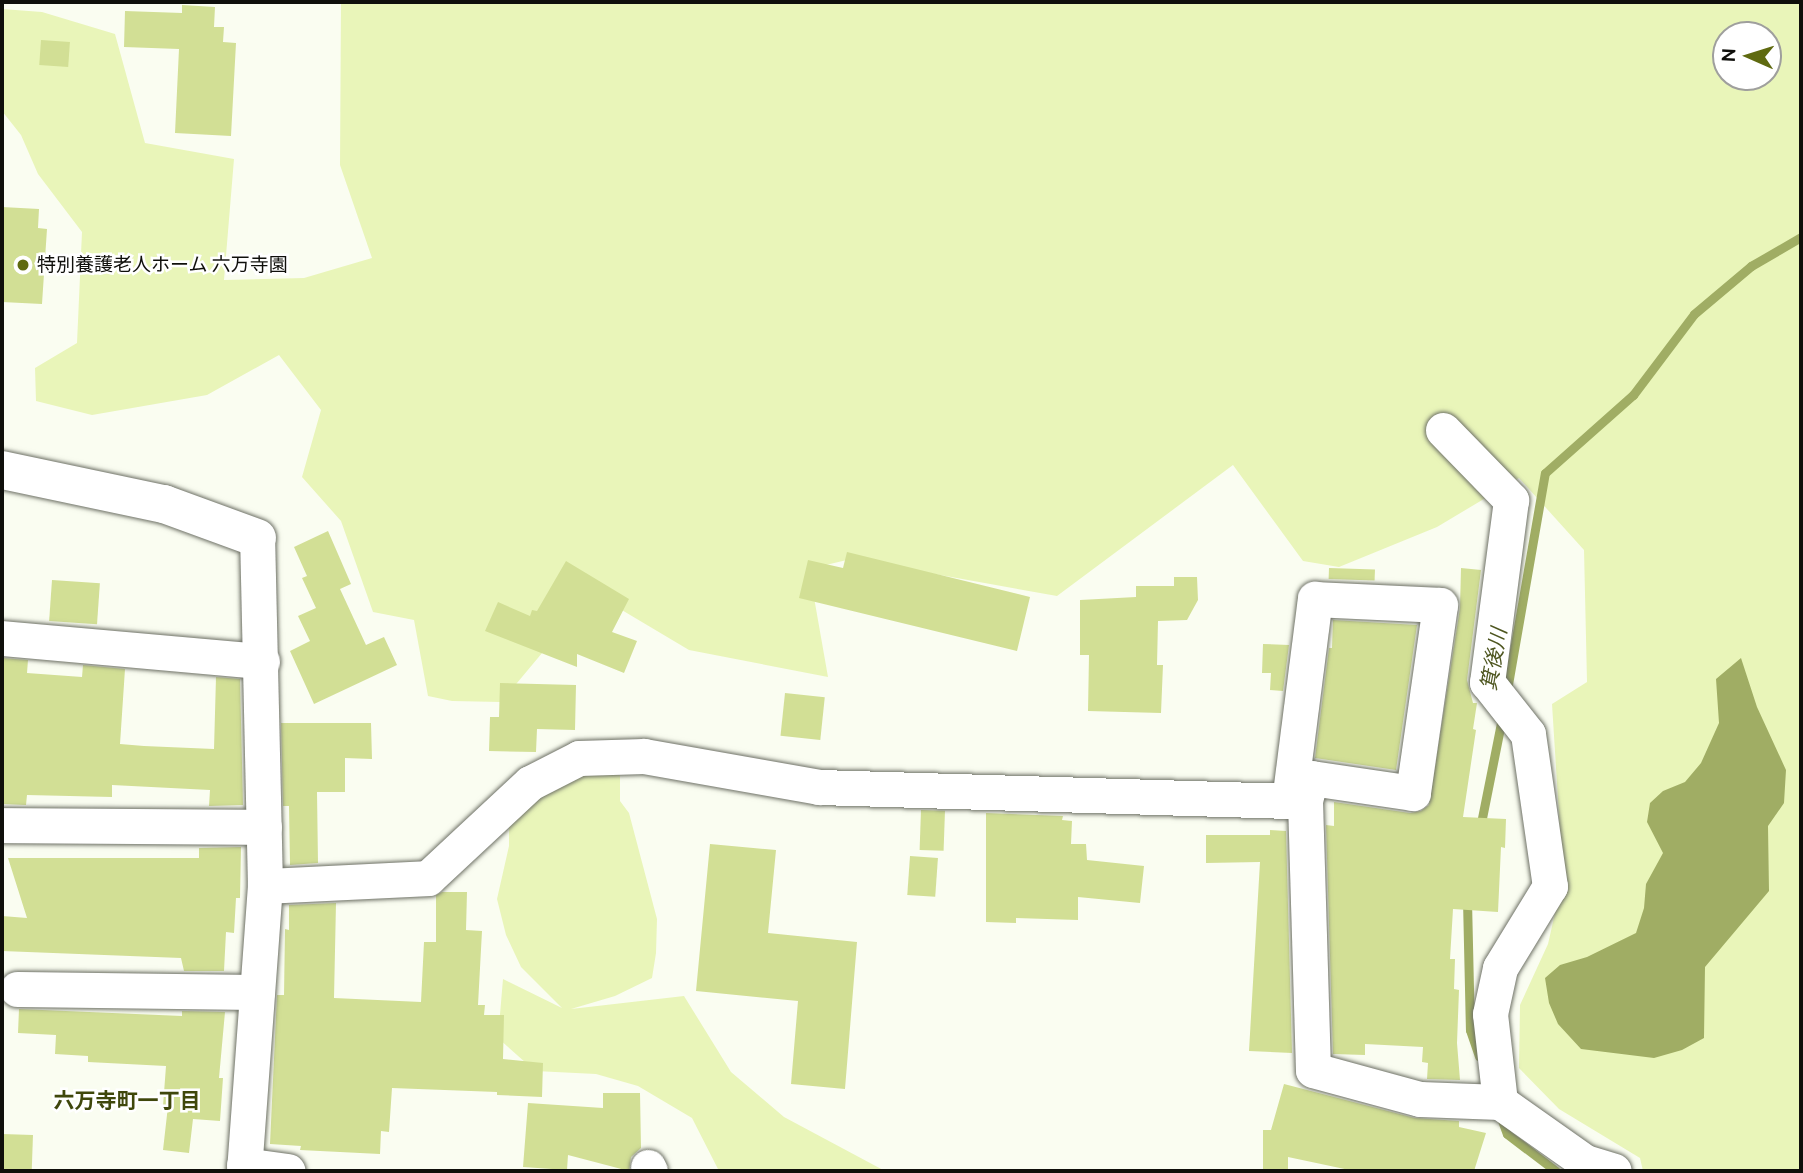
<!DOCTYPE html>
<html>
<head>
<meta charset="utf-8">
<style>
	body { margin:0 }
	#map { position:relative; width:1803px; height:1173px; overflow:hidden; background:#fafdf1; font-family:Ubuntu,"Noto Sans JP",sans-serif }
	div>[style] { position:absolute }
	.green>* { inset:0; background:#e9f5b9 }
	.water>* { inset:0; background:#a0ad64 }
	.stream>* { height:9px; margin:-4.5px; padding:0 4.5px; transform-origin:4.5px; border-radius:4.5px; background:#a0ad64 }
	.building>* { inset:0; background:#d2df95; transform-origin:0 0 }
	.roads { filter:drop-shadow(0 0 2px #6e7166) drop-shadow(0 0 2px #6e7166) }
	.street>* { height:35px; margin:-17.5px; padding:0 17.5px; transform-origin:17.5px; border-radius:17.5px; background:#fff }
	.secondary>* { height:38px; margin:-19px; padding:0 19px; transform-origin:19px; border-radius:19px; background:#fff }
	.dots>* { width:19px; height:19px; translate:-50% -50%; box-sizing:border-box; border:4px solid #fff; border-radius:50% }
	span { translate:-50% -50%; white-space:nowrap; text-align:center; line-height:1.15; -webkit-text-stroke:5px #fff; paint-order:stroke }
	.poi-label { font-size:19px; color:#0f0f0b }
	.left { translate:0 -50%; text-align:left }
	.water-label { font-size:21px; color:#4e5620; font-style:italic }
	.neighbourhood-label { font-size:21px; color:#3f470b; font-weight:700 }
	.frame { position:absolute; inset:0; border:4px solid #0f0f0b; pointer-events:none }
	.north { position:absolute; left:1712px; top:21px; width:70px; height:70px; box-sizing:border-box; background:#fff; border:2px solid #9f9f9d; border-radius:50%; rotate:273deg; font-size:19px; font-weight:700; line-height:28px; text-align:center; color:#0f0f0b }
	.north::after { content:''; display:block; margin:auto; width:24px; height:32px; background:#5f6a10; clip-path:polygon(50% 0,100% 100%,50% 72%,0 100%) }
</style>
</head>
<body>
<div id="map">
	<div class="green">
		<div style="clip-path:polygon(evenodd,341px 2px,1801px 2px,1801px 1171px,1643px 1171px,1640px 1158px,1559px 1109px,1519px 1068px,1520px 1005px,1548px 944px,1563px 878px,1552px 704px,1587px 682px,1584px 550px,1519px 478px,1437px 527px,1339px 567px,1303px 561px,1233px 465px,1057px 596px,851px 559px,809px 569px,828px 677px,689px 650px,610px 603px,573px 616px,501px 702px,452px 701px,428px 696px,414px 620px,373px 612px,341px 521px,302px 477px,321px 410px,279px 355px,207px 395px,92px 415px,36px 401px,35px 368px,77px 343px,82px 232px,38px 174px,21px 135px,2px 111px,2px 9px,42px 12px,115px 34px,145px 143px,234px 159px,224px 280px,304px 278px,372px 258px,340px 165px,341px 2px,1726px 35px,1768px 35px,1768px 77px,1726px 77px,1726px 35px)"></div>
		<div style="clip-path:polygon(606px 772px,620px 775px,620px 801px,629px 813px,657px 919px,656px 953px,652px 978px,615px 996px,571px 1009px,684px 996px,731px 1072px,784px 1117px,885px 1171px,719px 1171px,692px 1118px,638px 1086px,596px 1074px,535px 1071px,498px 1038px,503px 979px,562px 1008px,521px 967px,506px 935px,497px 899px,509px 846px,509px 826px,531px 804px,575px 777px)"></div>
	</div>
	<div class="water">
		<div style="clip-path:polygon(1741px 658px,1757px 707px,1786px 770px,1784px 803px,1768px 826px,1769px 891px,1705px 967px,1704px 1038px,1682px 1050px,1654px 1058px,1581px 1049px,1558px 1024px,1549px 1003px,1545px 978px,1560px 965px,1587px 957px,1636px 933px,1644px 908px,1646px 884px,1663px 853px,1647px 822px,1650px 803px,1663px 791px,1685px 782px,1701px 763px,1719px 723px,1716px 679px)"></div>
	</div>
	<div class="stream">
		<div style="left:1507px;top:690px;width:220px;rotate:-80.1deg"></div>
		<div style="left:1545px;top:473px;width:118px;rotate:-41.6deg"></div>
		<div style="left:1633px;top:395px;width:101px;rotate:-53deg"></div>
		<div style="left:1694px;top:314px;width:75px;rotate:-40.1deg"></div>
		<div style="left:1751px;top:266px;width:58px;rotate:-30.1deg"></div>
		<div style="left:1480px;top:828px;width:112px;rotate:-78.7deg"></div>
		<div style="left:1467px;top:900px;width:130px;rotate:88.7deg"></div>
		<div style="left:1470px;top:1030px;width:28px;rotate:71deg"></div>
		<div style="left:1500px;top:1115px;width:20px;rotate:70deg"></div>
		<div style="left:1507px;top:1134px;width:61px;rotate:37.1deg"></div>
	</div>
	<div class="building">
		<div style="clip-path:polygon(182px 5px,215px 7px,214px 27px,224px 27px,223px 42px,236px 43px,231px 136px,175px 133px,179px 49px,124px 47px,125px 11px,182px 13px)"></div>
		<div style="left:41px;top:40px;width:29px;height:25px;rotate:4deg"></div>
		<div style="clip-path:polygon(2px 207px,39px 209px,38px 228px,47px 229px,42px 304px,2px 302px)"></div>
		<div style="clip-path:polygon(328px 531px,351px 584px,340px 589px,366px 645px,384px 637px,397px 665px,314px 704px,290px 651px,310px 641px,298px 616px,316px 608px,302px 578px,307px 576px,294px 547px)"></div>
		<div style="clip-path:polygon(847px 552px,1030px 597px,1017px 651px,799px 598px,808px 560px,843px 568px)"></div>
		<div style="clip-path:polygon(566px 561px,629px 599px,612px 632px,637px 641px,624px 673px,577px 654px,577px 667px,485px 631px,498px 602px,530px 616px,532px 610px,537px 611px)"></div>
		<div style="left:1329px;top:568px;width:46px;height:11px;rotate:2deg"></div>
		<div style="clip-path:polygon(1461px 568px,1481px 570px,1467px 680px,1473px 703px,1477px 703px,1473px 729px,1476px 730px,1463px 817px,1506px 819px,1505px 848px,1501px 847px,1498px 912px,1453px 909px,1450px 959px,1455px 959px,1454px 989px,1459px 990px,1457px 1043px,1460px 1080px,1427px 1079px,1428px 1063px,1422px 1062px,1423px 1047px,1365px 1044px,1365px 1055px,1333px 1054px,1326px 825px,1334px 826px,1334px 802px,1410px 813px,1421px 811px,1429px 805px,1460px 608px)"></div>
		<div style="clip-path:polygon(1174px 577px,1197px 577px,1198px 600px,1187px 620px,1158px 621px,1157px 665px,1163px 665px,1161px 713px,1088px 711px,1089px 655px,1080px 655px,1080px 600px,1136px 597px,1136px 586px,1174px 586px)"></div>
		<div style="left:52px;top:580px;width:48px;height:41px;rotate:4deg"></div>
		<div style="clip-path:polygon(1333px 620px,1417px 625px,1396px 770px,1315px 758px,1329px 648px,1332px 648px)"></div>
		<div style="clip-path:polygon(1263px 644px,1289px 645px,1283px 691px,1270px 690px,1271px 673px,1262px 673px)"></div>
		<div style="clip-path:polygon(2px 658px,28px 660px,27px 673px,82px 677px,83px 665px,125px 669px,120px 744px,144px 746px,214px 749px,216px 677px,240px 679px,243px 805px,209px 806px,210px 790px,112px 785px,112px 797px,27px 795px,26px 805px,2px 804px)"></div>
		<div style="clip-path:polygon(500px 683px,576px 685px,575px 730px,537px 729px,536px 752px,489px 751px,490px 717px,499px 717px)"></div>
		<div style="left:785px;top:693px;width:40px;height:43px;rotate:6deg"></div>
		<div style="clip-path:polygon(281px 723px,371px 723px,372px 759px,345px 758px,345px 792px,317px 792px,318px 863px,290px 865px,289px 806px,283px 806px)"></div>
		<div style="left:921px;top:810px;width:24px;height:40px;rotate:2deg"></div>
		<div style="clip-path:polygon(986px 813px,1063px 816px,1062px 820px,1072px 821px,1071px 844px,1086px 844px,1087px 860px,1144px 866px,1140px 903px,1078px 897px,1078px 920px,1016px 918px,1016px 923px,986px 922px)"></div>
		<div style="clip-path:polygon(1270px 830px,1286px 831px,1292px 1053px,1249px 1051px,1260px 862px,1206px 863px,1206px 835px,1270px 835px)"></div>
		<div style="clip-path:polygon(710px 844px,776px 850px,768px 933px,857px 942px,845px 1089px,791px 1084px,798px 1001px,696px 991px)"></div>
		<div style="clip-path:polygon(241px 847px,240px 898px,236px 898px,234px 933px,226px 932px,224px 971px,184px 971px,181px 958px,2px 951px,2px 916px,27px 918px,8px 858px,199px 858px,199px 848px)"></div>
		<div style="left:910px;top:856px;width:28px;height:39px;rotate:4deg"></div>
		<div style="clip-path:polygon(442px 892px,467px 892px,466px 930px,482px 931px,478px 1005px,485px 1005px,484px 1015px,504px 1015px,503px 1059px,543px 1063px,542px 1097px,497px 1095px,497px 1092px,392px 1088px,389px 1132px,381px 1131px,380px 1154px,300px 1150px,301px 1146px,270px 1144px,277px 995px,284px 995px,285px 929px,289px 930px,289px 905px,336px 903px,334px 998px,421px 1002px,424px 942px,436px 942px,436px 895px)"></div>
		<div style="clip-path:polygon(19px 1009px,182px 1016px,182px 1011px,225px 1012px,219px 1078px,223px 1078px,220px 1121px,193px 1119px,189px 1153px,163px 1150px,168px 1106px,163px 1106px,166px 1066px,88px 1062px,88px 1056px,55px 1054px,56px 1035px,18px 1033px)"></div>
		<div style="clip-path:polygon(1284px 1084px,1415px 1118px,1459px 1121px,1459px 1127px,1486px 1133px,1474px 1171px,1354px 1171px,1288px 1157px,1288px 1171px,1263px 1171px,1263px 1130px,1271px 1130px)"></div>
		<div style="clip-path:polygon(603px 1093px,640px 1093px,641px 1148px,631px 1157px,629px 1171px,568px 1155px,567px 1170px,523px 1167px,528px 1103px,603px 1108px)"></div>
		<div style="left:2px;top:1134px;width:31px;height:37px;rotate:2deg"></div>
	</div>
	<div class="roads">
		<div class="street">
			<div style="left:1443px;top:430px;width:98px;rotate:45.8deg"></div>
			<div style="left:1511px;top:500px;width:184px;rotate:97.5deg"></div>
			<div style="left:1487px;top:682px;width:66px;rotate:51.7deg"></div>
			<div style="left:1528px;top:734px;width:154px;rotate:81.8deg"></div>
			<div style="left:1550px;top:886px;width:96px;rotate:121.4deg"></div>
			<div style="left:1500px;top:968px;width:47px;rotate:102.3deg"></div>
			<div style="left:1490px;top:1014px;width:89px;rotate:83.5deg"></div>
			<div style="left:2px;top:638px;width:261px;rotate:5.1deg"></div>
			<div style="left:1289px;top:801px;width:204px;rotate:-82.7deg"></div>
			<div style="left:1315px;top:599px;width:125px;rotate:2.7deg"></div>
			<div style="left:1440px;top:605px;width:190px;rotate:98.2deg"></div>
			<div style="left:1413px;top:793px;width:103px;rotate:-171.6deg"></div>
			<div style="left:1311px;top:778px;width:24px;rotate:105deg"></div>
			<div style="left:2px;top:825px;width:262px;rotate:0.4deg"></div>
			<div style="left:265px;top:886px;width:163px;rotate:-2.8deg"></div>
			<div style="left:428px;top:878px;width:139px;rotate:-43deg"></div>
			<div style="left:530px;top:783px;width:55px;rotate:-27deg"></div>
			<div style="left:579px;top:758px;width:65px;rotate:-1.8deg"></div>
			<div style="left:644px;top:756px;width:178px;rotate:10deg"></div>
			<div style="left:819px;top:787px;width:486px;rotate:1.7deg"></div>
			<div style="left:1305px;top:801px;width:269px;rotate:88.3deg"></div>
			<div style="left:1313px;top:1070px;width:111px;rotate:15.2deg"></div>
			<div style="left:1420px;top:1099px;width:80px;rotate:2.1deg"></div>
			<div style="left:1500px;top:1102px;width:104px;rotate:35.2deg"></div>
			<div style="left:1585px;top:1162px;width:30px;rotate:17deg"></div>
			<div style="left:17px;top:989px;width:240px;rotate:0.7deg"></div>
			<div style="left:244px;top:1165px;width:44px;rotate:7.8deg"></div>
			<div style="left:648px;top:1167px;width:4px;rotate:63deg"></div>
			<div style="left:244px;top:1171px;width:286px;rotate:-85.8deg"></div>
			<div style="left:265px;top:886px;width:348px;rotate:-91.3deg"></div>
		</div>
		<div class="secondary">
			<div style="left:2px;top:470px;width:166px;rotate:11.9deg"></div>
			<div style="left:164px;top:504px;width:99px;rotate:20.1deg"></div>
		</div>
	</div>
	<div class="dots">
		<div style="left:23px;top:265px;background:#5f6a10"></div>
	</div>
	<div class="poi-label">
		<span class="left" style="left:37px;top:265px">特別養護老人ホーム 六万寺園</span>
	</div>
	<div class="water-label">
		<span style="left:1493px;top:659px;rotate:-80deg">箕後川</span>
	</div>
	<div class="neighbourhood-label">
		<span style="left:127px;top:1100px">六万寺町一丁目</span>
	</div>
	<div class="frame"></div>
	<div class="north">N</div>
</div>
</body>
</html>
